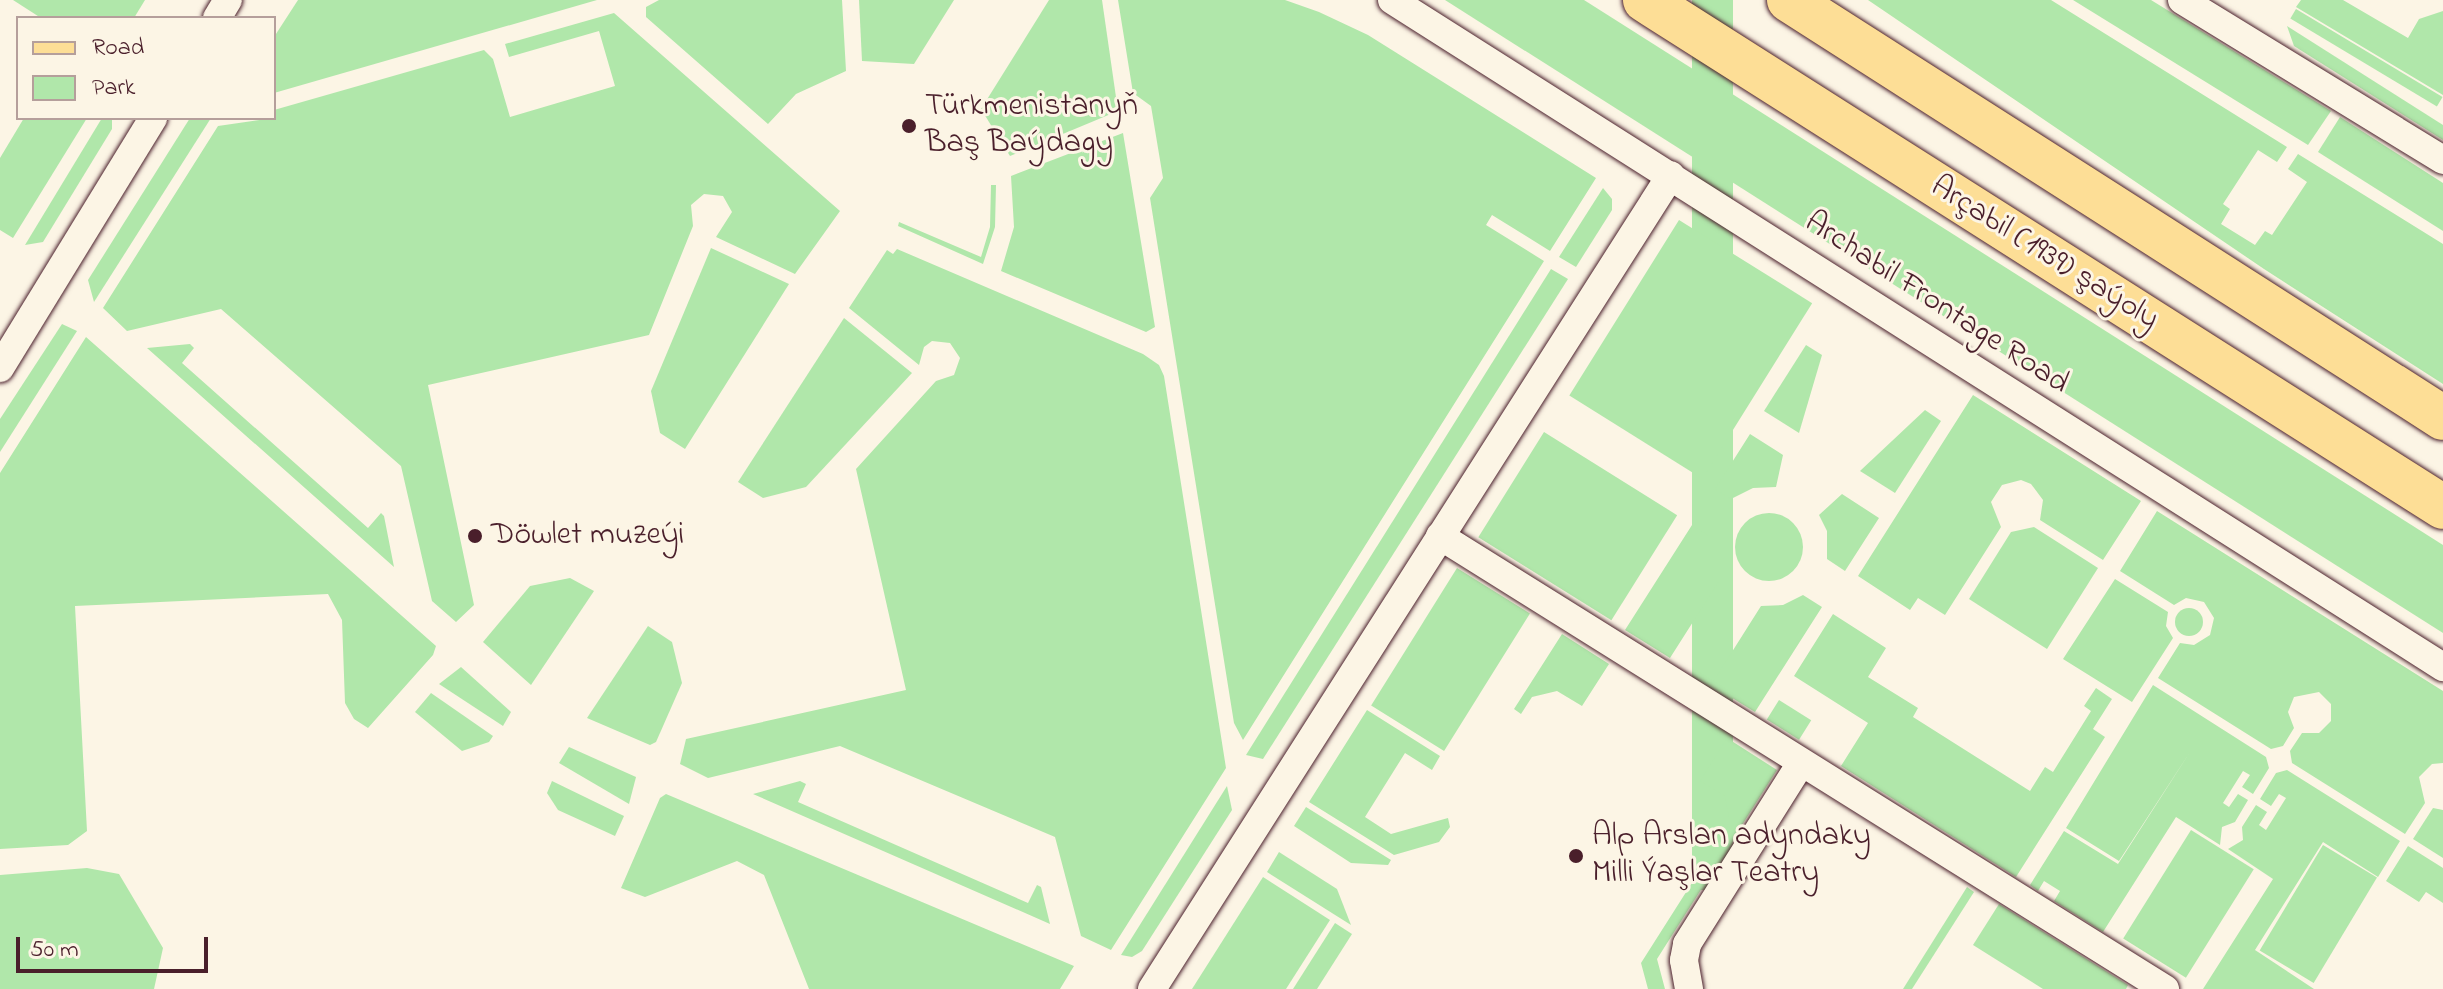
<!DOCTYPE html>
<html>
<head>
<meta charset="utf-8">
<style>
	body { margin:0 }
	#map { position:relative; width:2443px; height:989px; overflow:hidden; background:#fcf5e5; font-family:"Indie Flower",sans-serif }
	div>[style] { position:absolute }
	.green>* { inset:0; background:#b0e7aa; transform-origin:0 0 }
	.round { border-radius:50% }
	.roads { filter:drop-shadow(0 0 2px #4a1f2b) drop-shadow(0 0 2px #4a1f2b) }
	.street>* { height:28px; margin:-14px; padding:0 14px; transform-origin:14px; border-radius:14px; background:#fcf5e5 }
	.primary>* { height:44px; margin:-22px; padding:0 22px; transform-origin:22px; border-radius:22px; background:#fdde96 }
	.dots>* { width:22px; height:22px; translate:-50% -50%; box-sizing:border-box; border:4px solid #fcf5e5; border-radius:50% }
	span { translate:-50% -50%; white-space:nowrap; text-align:center; line-height:1.15; -webkit-text-stroke:6px #fcf5e5; paint-order:stroke }
	.poi-label { font-size:32px; color:#4a1f2b }
	.left { translate:0 -50%; text-align:left }
	.street-label { font-size:32px; color:#4a1f2b }
	.legend { position:absolute; left:16px; top:16px; width:260px; height:104px; box-sizing:border-box; background:#fcf5e5; border:2px solid #b59f9b; margin:0; padding:10px 14px; list-style:none; font-size:24px; color:#4a1f2b }
	.legend li { display:flex; align-items:center; gap:16px; height:40px }
	.legend b { width:40px; border:2px solid #b59f9b }
	.scale { position:absolute; left:16px; top:937px; width:192px; height:36px; box-sizing:border-box; border:4px solid #4a1f2b; border-top:0; padding-left:10px; font-size:24px; line-height:28px; white-space:nowrap; color:#4a1f2b; -webkit-text-stroke:6px #fcf5e5; paint-order:stroke }
</style>
</head>
<body>
<div id="map">
	<div class="green">
		<div style="clip-path:polygon(13px 0,145px 0,134px 18px,41px 18px)"></div>
		<div style="clip-path:polygon(298px 0,597px 0,274px 93px,274px 37px)"></div>
		<div style="clip-path:polygon(659px 0,842px 0,846px 71px,796px 94px,768px 124px,646px 17px,646px 7px)"></div>
		<div style="clip-path:polygon(859px 0,954px 0,914px 64px,862px 61px)"></div>
		<div style="clip-path:polygon(1049px 0,1102px 0,1118px 111px,1010px 156px,981px 109px)"></div>
		<div style="clip-path:polygon(1118px 0,1285px 0,1319px 12px,1368px 35px,1596px 178px,1550px 251px,1492px 215px,1486px 225px,1544px 261px,1243px 740px,1234px 723px,1150px 198px,1163px 178px,1151px 106px,1133px 93px)"></div>
		<div style="clip-path:polygon(1445px 0,1584px 0,2443px 545px,2443px 633px)"></div>
		<div style="left:1692px;top:0;width:41px;height:890px"></div>
		<div style="clip-path:polygon(1868px 0,2051px 0,2287px 147px,2277px 162px,2258px 150px,2223px 204px,2230px 209px,2221px 224px,2255px 245px,2265px 231px,2272px 235px,2307px 182px,2288px 169px,2298px 154px,2443px 244px,2443px 384px,2264px 269px)"></div>
		<div style="clip-path:polygon(2073px 0,2151px 0,2331px 111px,2308px 145px)"></div>
		<div style="clip-path:polygon(2301px 0,2343px 0,2408px 38px,2419px 19px,2443px 11px,2443px 95px,2296px 7px)"></div>
		<div style="left:2296px;top:9px;width:171px;height:11px;rotate:31deg"></div>
		<div style="clip-path:polygon(614px 13px,840px 211px,795px 274px,716px 237px,732px 212px,723px 196px,704px 194px,691px 205px,693px 226px,649px 335px,428px 385px,474px 605px,456px 622px,432px 601px,401px 466px,221px 309px,127px 331px,103px 308px,218px 126px,274px 118px,274px 110px,484px 50px,493px 59px,510px 117px,615px 86px,599px 31px,509px 57px,505px 44px)"></div>
		<div style="clip-path:polygon(2287px 26px,2443px 125px,2443px 140px,2294px 46px)"></div>
		<div style="clip-path:polygon(2340px 117px,2443px 183px,2443px 231px,2318px 152px)"></div>
		<div style="clip-path:polygon(24px 118px,87px 118px,13px 238px,0 230px,0 158px)"></div>
		<div style="clip-path:polygon(102px 118px,112px 118px,112px 129px,43px 242px,25px 245px)"></div>
		<div style="clip-path:polygon(190px 118px,211px 118px,94px 302px,88px 280px)"></div>
		<div style="clip-path:polygon(1123px 133px,1155px 327px,1146px 332px,1001px 271px,1014px 227px,1011px 176px)"></div>
		<div style="clip-path:polygon(991px 185px,996px 185px,995px 227px,983px 264px,898px 226px,899px 222px,981px 257px,990px 227px)"></div>
		<div style="clip-path:polygon(1603px 188px,1612px 199px,1612px 210px,1576px 267px,1559px 257px)"></div>
		<div style="left:1679px;top:220px;width:157px;height:207px;rotate:32deg"></div>
		<div style="clip-path:polygon(711px 248px,789px 284px,685px 449px,660px 433px,651px 391px)"></div>
		<div style="clip-path:polygon(897px 249px,1143px 354px,1159px 365px,1164px 376px,1226px 768px,1111px 950px,1081px 936px,1055px 837px,840px 746px,708px 778px,680px 764px,686px 739px,906px 690px,856px 469px,936px 381px,954px 375px,960px 358px,950px 343px,932px 341px,924px 347px,919px 365px,849px 308px,887px 250px,893px 254px)"></div>
		<div style="clip-path:polygon(1551px 269px,1568px 279px,1263px 759px,1246px 755px)"></div>
		<div style="clip-path:polygon(844px 318px,912px 373px,806px 487px,763px 498px,738px 482px)"></div>
		<div style="clip-path:polygon(62px 324px,77px 331px,0 452px,0 419px)"></div>
		<div style="clip-path:polygon(86px 337px,436px 646px,433px 655px,368px 728px,354px 719px,345px 703px,342px 620px,328px 594px,75px 606px,87px 831px,68px 845px,0 849px,0 473px)"></div>
		<div style="clip-path:polygon(190px 344px,194px 348px,182px 363px,368px 528px,381px 513px,384px 516px,394px 567px,147px 348px)"></div>
		<div style="clip-path:polygon(1806px 345px,1822px 355px,1799px 433px,1764px 411px)"></div>
		<div style="clip-path:polygon(1973px 395px,2141px 501px,2103px 560px,2040px 520px,2043px 500px,2031px 484px,2021px 480px,2002px 485px,1991px 502px,2001px 527px,1945px 615px,1918px 598px,1910px 610px,1858px 576px)"></div>
		<div style="clip-path:polygon(1925px 410px,1941px 421px,1895px 493px,1860px 471px)"></div>
		<div style="left:1544px;top:432px;width:157px;height:124px;rotate:32deg"></div>
		<div style="clip-path:polygon(1750px 434px,1783px 455px,1776px 487px,1753px 488px,1731px 499px,1715px 489px)"></div>
		<div style="clip-path:polygon(1842px 494px,1879px 518px,1845px 571px,1827px 559px,1827px 531px,1819px 515px)"></div>
		<div style="clip-path:polygon(2157px 511px,2443px 691px,2443px 763px,2432px 764px,2419px 777px,2425px 803px,2405px 834px,2292px 763px,2290px 751px,2302px 733px,2319px 733px,2331px 721px,2331px 704px,2319px 692px,2294px 697px,2288px 712px,2294px 728px,2283px 746px,2271px 749px,2158px 678px,2180px 643px,2194px 645px,2210px 635px,2214px 618px,2204px 602px,2186px 598px,2174px 605px,2120px 571px)"></div>
		<div class="round" style="left:1735px;top:513px;width:68px;height:68px"></div>
		<div style="clip-path:polygon(1692px 525px,1709px 536px,1709px 561px,1719px 581px,1670px 658px,1625px 630px)"></div>
		<div style="clip-path:polygon(2034px 527px,2098px 568px,2047px 649px,1969px 599px,2011px 532px)"></div>
		<div style="left:1457px;top:568px;width:86px;height:162px;rotate:32deg"></div>
		<div style="clip-path:polygon(570px 578px,594px 591px,531px 685px,483px 642px,530px 586px)"></div>
		<div style="clip-path:polygon(2115px 579px,2168px 612px,2166px 626px,2173px 638px,2132px 702px,2063px 659px)"></div>
		<div style="clip-path:polygon(1803px 595px,1822px 607px,1755px 712px,1711px 685px,1761px 606px,1783px 605px)"></div>
		<div class="round" style="left:2175px;top:608px;width:28px;height:28px"></div>
		<div style="clip-path:polygon(1833px 614px,1886px 648px,1868px 677px,1918px 708px,1913px 717px,2030px 791px,2045px 767px,2053px 772px,2091px 711px,2084px 706px,2096px 688px,2112px 699px,2093px 729px,2105px 737px,2016px 877px,1841px 766px,1868px 723px,1794px 676px)"></div>
		<div style="clip-path:polygon(648px 626px,672px 642px,682px 683px,656px 742px,650px 745px,587px 718px)"></div>
		<div style="clip-path:polygon(1562px 634px,1609px 664px,1582px 706px,1557px 691px,1532px 697px,1521px 714px,1514px 709px)"></div>
		<div style="clip-path:polygon(461px 667px,511px 712px,503px 726px,439px 684px)"></div>
		<div style="clip-path:polygon(2153px 685px,2266px 757px,2269px 768px,2253px 794px,2242px 787px,2250px 775px,2243px 771px,2223px 803px,2229px 807px,2238px 794px,2248px 800px,2235px 822px,2222px 827px,2220px 845px,2176px 817px,2103px 932px,2054px 901px,2060px 891px,2044px 881px,2038px 891px,2030px 885px,2064px 831px,2118px 864px,2190px 752px,2119px 861px,2066px 828px)"></div>
		<div style="clip-path:polygon(431px 693px,493px 736px,489px 742px,462px 751px,415px 712px)"></div>
		<div style="left:1779px;top:700px;width:38px;height:23px;rotate:32deg"></div>
		<div style="clip-path:polygon(1367px 710px,1440px 756px,1432px 770px,1405px 753px,1365px 817px,1391px 834px,1448px 818px,1450px 827px,1439px 842px,1394px 855px,1309px 802px)"></div>
		<div style="clip-path:polygon(1727px 738px,1777px 770px,1657px 959px,1665px 989px,1648px 989px,1641px 963px,1730px 823px,1725px 796px,1700px 781px)"></div>
		<div style="clip-path:polygon(569px 747px,636px 777px,629px 804px,559px 763px)"></div>
		<div style="clip-path:polygon(2287px 770px,2400px 841px,2378px 877px,2323px 842px,2255px 950px,2314px 989px,2203px 989px,2273px 879px,2228px 849px,2243px 840px,2242px 827px,2256px 805px,2267px 812px,2259px 825px,2266px 830px,2286px 798px,2279px 794px,2271px 806px,2260px 799px,2276px 773px)"></div>
		<div style="clip-path:polygon(552px 781px,624px 816px,615px 836px,558px 810px,547px 793px)"></div>
		<div style="clip-path:polygon(800px 781px,806px 784px,798px 802px,1028px 903px,1037px 885px,1041px 887px,1050px 924px,753px 794px)"></div>
		<div style="clip-path:polygon(1227px 786px,1232px 810px,1142px 951px,1132px 957px,1121px 955px)"></div>
		<div style="clip-path:polygon(666px 794px,1074px 966px,1060px 989px,809px 989px,764px 875px,737px 861px,645px 897px,621px 888px,660px 798px)"></div>
		<div style="clip-path:polygon(1306px 807px,1391px 860px,1388px 865px,1351px 863px,1294px 826px)"></div>
		<div style="clip-path:polygon(2433px 808px,2443px 810px,2443px 858px,2413px 839px)"></div>
		<div style="left:2191px;top:830px;width:74px;height:128px;rotate:32deg"></div>
		<div style="left:2323px;top:845px;width:63px;height:123px;rotate:31deg"></div>
		<div style="clip-path:polygon(2408px 846px,2443px 868px,2443px 903px,2426px 892px,2419px 902px,2386px 881px)"></div>
		<div style="clip-path:polygon(1279px 852px,1337px 889px,1351px 925px,1267px 872px)"></div>
		<div style="clip-path:polygon(87px 868px,119px 874px,163px 948px,154px 989px,0 989px,0 875px)"></div>
		<div style="clip-path:polygon(1263px 877px,1330px 920px,1286px 989px,1192px 989px)"></div>
		<div style="clip-path:polygon(1967px 887px,1974px 892px,1912px 989px,1903px 989px)"></div>
		<div style="clip-path:polygon(1999px 904px,2128px 985px,2126px 989px,2043px 989px,1973px 945px)"></div>
		<div style="clip-path:polygon(1335px 923px,1352px 934px,1317px 989px,1293px 989px)"></div>
	</div>
	<div class="roads">
		<div class="street">
			<div style="left:1392px;top:0;width:1245px;rotate:32.4deg"></div>
			<div style="left:2182px;top:0;width:306px;rotate:31.5deg"></div>
			<div style="left:217px;top:18px;width:21px;rotate:-59deg"></div>
			<div style="left:0;top:368px;width:293px;rotate:-58.5deg"></div>
			<div style="left:1440px;top:536px;width:855px;rotate:32deg"></div>
			<div style="left:1152px;top:989px;width:965px;rotate:-57.48deg"></div>
			<div style="left:1689px;top:989px;width:29px;rotate:-100deg"></div>
			<div style="left:1684px;top:960px;width:16px;rotate:-79deg"></div>
			<div style="left:1687px;top:944px;width:214px;rotate:-57.8deg"></div>
		</div>
		<div class="primary">
			<div style="left:1645px;top:0;width:945px;rotate:32.43deg"></div>
			<div style="left:1789px;top:0;width:776px;rotate:32.58deg"></div>
		</div>
	</div>
	<div class="dots">
		<div style="left:909px;top:126px;background:#4a1f2b"></div>
		<div style="left:475px;top:536px;background:#4a1f2b"></div>
		<div style="left:1576px;top:856px;background:#4a1f2b"></div>
	</div>
	<div class="poi-label">
		<span class="left" style="left:925px;top:126px">Türkmenistanyň<br>Baş Baýdagy</span>
		<span class="left" style="left:491px;top:536px">Döwlet muzeýi</span>
		<span class="left" style="left:1592px;top:856px">Alp Arslan adyndaky<br>Milli Ýaşlar Teatry</span>
	</div>
	<div class="street-label">
		<span style="left:2044px;top:254px;rotate:32deg">Arçabil (1939) şaýoly</span>
		<span style="left:1936px;top:304px;rotate:33deg">Archabil Frontage Road</span>
	</div>
	<ul class="legend">
	<li><b style="height:10px;background:#fdde96"></b>Road</li>
	<li><b style="height:22px;background:#b0e7aa"></b>Park</li>
	</ul>
	<div class="scale">50 m</div>
</div>
</body>
</html>
